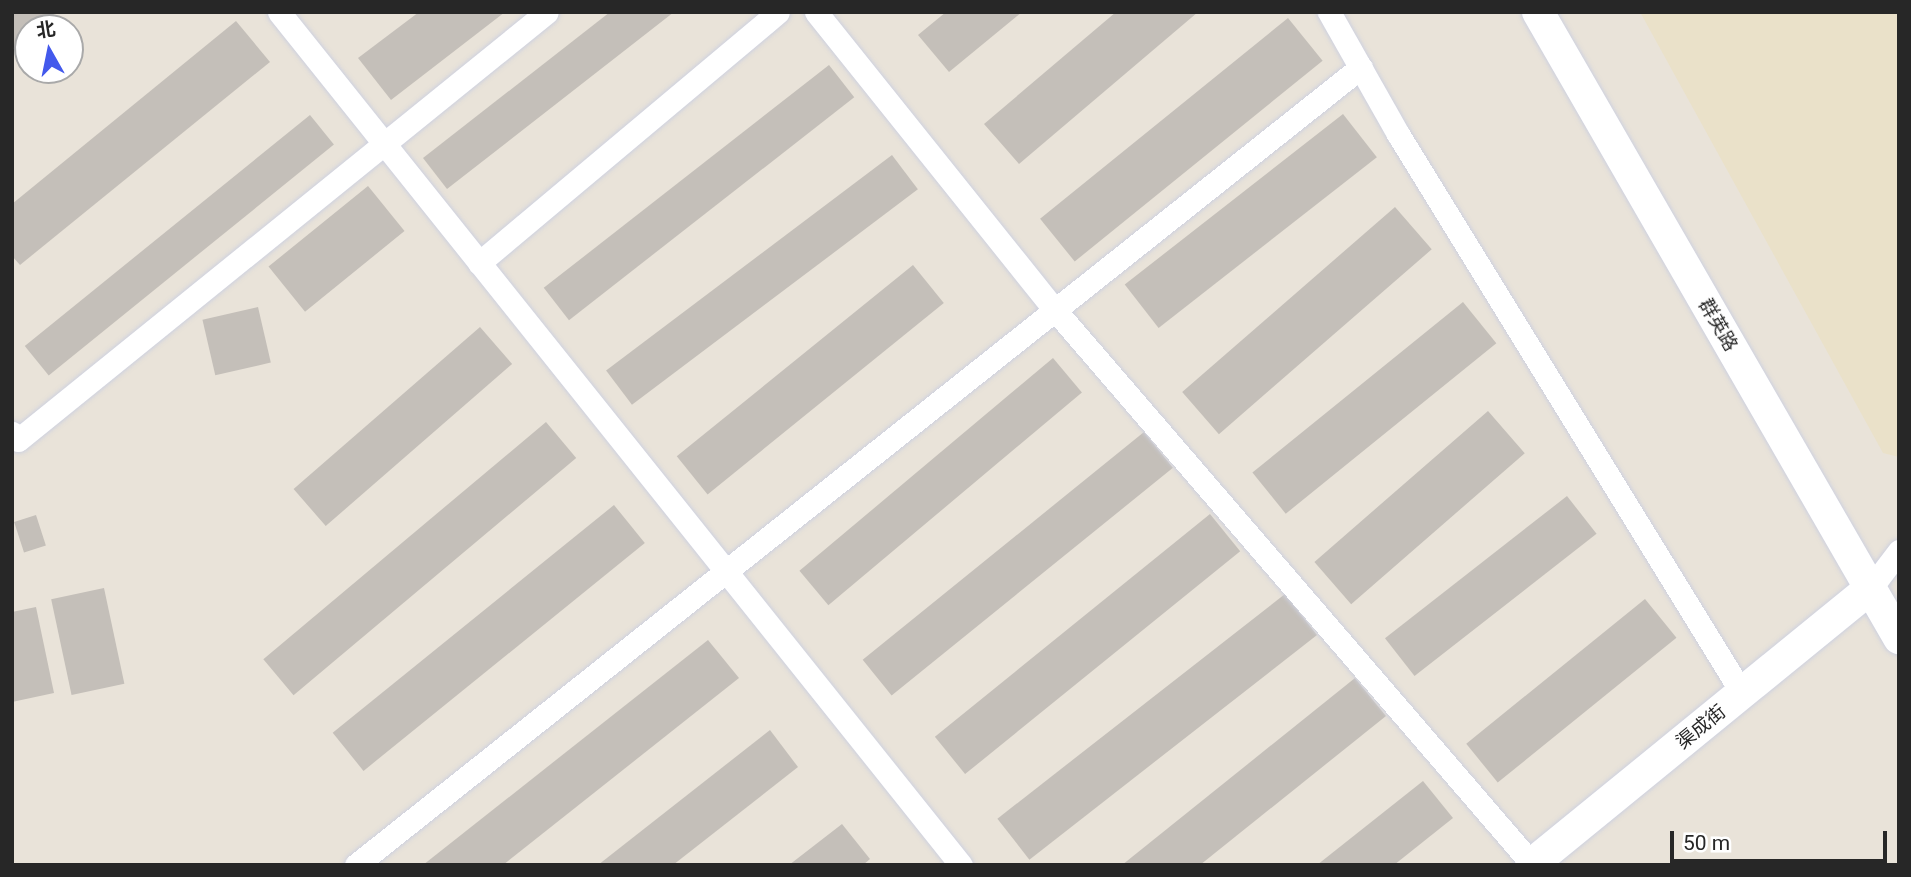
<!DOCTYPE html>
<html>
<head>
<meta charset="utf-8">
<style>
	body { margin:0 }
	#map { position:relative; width:1911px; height:877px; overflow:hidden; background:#e9e3d9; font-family:Roboto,"Noto Sans SC",sans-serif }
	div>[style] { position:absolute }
	.education>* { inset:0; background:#eae1c9 }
	.building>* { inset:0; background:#c4bfb9; transform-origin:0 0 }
	.roads { filter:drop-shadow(0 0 2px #ced1df) drop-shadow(0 0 2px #ced1df) }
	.street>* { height:23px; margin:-11.5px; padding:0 11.5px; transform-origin:11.5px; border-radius:11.5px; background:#fff }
	.secondary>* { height:32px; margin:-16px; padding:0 16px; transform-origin:16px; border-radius:16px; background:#fff }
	span { translate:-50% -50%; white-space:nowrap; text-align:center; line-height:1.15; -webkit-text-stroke:5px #fff; paint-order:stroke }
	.street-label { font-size:19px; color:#272727 }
	.frame { position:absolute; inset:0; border:14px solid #272727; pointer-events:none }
	.north { position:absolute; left:14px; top:14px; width:70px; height:70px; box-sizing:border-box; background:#fff; border:2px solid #a9a9a9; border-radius:50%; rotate:351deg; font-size:19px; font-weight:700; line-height:28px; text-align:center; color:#272727 }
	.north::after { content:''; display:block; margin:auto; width:24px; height:32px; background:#4359ec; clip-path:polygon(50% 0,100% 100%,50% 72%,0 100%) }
	.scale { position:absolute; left:1670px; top:831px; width:217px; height:32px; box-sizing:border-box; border:4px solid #272727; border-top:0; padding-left:9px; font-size:21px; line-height:24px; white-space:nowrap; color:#272727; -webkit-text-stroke:5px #fff; paint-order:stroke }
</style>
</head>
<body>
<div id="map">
	<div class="education">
		<div style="clip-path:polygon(1640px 12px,1899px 12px,1899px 457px,1883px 453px)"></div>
	</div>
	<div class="building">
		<div style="clip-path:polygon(12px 12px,57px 12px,38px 28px,28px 28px,28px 36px,12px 49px)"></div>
		<div style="clip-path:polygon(419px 12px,505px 12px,391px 100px,358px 58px)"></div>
		<div style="clip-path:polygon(610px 12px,674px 12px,447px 189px,423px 158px)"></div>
		<div style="clip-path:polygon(946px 12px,1022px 12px,949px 72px,918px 35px)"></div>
		<div style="clip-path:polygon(1116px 12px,1198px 12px,1019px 164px,984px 124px)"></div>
		<div style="left:1288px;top:18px;width:55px;height:319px;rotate:51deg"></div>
		<div style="clip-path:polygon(236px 21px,270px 62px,20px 265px,12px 256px,12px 204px)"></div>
		<div style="left:829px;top:65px;width:41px;height:362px;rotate:52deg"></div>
		<div style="left:1343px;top:114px;width:55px;height:277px;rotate:52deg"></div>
		<div style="left:310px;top:115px;width:38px;height:367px;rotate:51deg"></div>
		<div style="left:892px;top:155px;width:43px;height:358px;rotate:53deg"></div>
		<div style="left:368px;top:186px;width:58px;height:128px;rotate:51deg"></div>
		<div style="left:1395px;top:207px;width:56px;height:282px;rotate:49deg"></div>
		<div style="left:913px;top:265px;width:49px;height:304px;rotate:51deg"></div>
		<div style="left:1463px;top:302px;width:53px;height:271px;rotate:51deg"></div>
		<div style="left:258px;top:307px;width:57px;height:57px;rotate:77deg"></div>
		<div style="left:480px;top:327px;width:49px;height:247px;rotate:49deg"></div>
		<div style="left:1053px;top:358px;width:45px;height:331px;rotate:50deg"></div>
		<div style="left:1488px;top:411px;width:56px;height:230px;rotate:49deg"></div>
		<div style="left:546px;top:422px;width:47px;height:369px;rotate:50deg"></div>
		<div style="left:1144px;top:432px;width:46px;height:362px;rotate:51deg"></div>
		<div style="left:1567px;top:496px;width:48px;height:231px;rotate:52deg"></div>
		<div style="left:614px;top:505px;width:49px;height:362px;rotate:51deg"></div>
		<div style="left:1210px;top:514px;width:48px;height:354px;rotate:51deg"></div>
		<div style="left:36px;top:515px;width:32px;height:23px;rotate:72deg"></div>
		<div style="left:104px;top:588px;width:98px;height:54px;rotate:78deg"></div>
		<div style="left:1285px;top:594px;width:52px;height:365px;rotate:52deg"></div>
		<div style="left:1645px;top:599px;width:50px;height:230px;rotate:51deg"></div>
		<div style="clip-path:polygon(36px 607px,54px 693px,12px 702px,12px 612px)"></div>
		<div style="clip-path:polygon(708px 640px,739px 678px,503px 865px,423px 865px)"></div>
		<div style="clip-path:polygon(1355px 678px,1386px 716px,1200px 865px,1122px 865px)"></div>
		<div style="clip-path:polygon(770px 730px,798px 767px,673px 865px,598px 865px)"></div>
		<div style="clip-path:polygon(1423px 781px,1453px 818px,1394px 865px,1317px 865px)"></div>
		<div style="clip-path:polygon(842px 824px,870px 859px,863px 865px,789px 865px)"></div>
	</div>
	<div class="roads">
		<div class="street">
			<div style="left:279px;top:12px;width:1092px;rotate:51.36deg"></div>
			<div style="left:816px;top:12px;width:382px;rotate:51.3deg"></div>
			<div style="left:1055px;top:310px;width:731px;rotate:49.27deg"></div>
			<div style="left:1329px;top:12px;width:140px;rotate:60.5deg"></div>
			<div style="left:1398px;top:134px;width:656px;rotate:58.39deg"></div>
			<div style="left:479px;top:263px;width:390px;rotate:-40deg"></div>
			<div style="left:12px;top:433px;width:9px;rotate:49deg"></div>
			<div style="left:18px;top:440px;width:680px;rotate:-38.98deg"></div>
			<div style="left:1870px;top:589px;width:48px;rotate:-52.7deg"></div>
			<div style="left:356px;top:865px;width:1283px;rotate:-38.45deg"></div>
		</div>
		<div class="secondary">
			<div style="left:1538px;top:12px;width:723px;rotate:60.03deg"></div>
			<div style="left:1531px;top:865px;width:437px;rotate:-39.2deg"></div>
		</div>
	</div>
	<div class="street-label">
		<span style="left:1718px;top:325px;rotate:60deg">群英路</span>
		<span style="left:1701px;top:727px;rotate:-39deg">渠成街</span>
	</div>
	<div class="frame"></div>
	<div class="north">北</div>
	<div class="scale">50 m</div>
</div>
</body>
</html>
